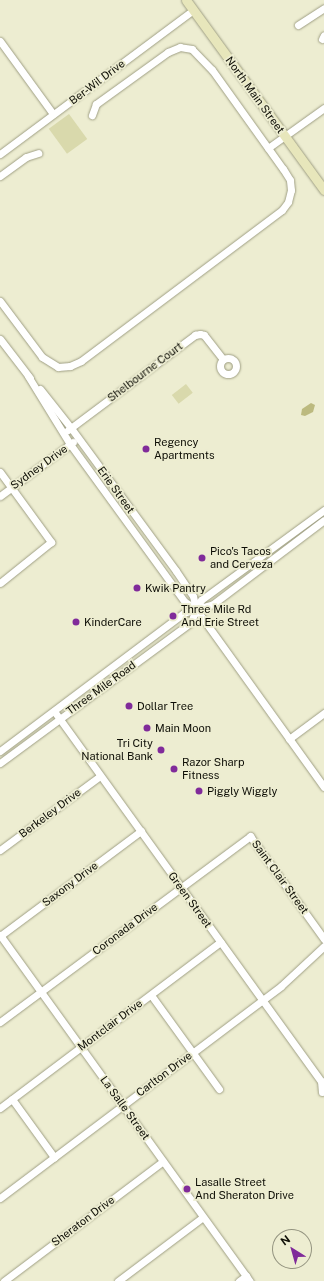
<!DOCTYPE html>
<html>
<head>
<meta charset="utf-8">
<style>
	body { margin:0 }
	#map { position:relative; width:324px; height:1281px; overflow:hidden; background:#ededd1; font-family:"Public Sans",sans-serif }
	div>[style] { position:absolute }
	.green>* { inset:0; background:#d9d9ac; transform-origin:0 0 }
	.water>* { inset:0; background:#bcba7f }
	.roads { filter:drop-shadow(0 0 1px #9f9f84) drop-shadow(0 0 1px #9f9f84) }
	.minor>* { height:7px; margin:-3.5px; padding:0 3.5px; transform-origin:3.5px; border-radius:3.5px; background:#fff }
	.minor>.ring { margin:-3.5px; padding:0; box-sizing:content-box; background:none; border:7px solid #fff; border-radius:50% }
	.major>* { height:9px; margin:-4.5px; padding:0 4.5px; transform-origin:4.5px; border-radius:4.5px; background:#e7e6bb }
	.dots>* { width:11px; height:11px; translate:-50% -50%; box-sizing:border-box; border:2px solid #ededd1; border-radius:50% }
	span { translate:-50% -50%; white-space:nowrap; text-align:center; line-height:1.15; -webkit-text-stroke:3.5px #ededd1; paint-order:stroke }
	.street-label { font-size:11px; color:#0d0d05 }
	.poi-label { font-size:11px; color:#0d0d05 }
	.left { translate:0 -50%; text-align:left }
	.right { translate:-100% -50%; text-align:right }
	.north { position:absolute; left:272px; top:1229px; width:40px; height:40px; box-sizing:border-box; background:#ededd1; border:1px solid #93937f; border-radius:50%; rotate:323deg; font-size:11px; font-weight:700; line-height:16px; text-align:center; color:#0d0d05 }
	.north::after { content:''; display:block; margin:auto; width:14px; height:18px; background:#802b9a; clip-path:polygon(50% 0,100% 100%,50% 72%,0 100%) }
</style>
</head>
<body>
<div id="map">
	<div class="green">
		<div style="left:69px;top:114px;width:31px;height:25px;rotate:54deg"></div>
		<div style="left:186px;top:384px;width:11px;height:18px;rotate:52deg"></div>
	</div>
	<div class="water">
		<div style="clip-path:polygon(311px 403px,315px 405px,313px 412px,305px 416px,301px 415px,302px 409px)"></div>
	</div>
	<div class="roads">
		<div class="minor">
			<div style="left:298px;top:25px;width:31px;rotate:-33deg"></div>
			<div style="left:322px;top:39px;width:4px;rotate:-63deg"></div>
			<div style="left:0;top:41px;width:90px;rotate:54deg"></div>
			<div style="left:268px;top:148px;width:69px;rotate:-35.5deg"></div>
			<div style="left:0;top:154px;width:241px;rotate:-36.7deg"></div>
			<div style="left:0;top:176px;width:32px;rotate:-36deg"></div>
			<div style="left:26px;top:157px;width:13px;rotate:-18deg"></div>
			<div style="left:0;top:301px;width:70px;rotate:53.1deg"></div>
			<div style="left:42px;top:357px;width:19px;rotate:32deg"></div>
			<div style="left:58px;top:367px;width:12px;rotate:-5deg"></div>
			<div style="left:70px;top:366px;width:12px;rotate:-24deg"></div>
			<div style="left:81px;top:361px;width:251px;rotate:-36.9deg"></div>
			<div style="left:282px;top:210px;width:10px;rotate:-53deg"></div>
			<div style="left:288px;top:202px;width:12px;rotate:-76deg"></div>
			<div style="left:291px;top:190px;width:10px;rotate:-96deg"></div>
			<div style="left:290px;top:180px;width:13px;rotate:-122deg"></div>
			<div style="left:283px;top:169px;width:122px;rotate:-125.6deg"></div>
			<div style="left:212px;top:70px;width:29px;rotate:-134deg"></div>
			<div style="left:192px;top:49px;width:12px;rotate:-171deg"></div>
			<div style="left:180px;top:47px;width:13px;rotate:157deg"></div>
			<div style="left:168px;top:52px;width:89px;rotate:144.2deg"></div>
			<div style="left:96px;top:104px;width:12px;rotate:110deg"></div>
			<div style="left:0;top:339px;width:49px;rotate:52.4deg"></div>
			<div class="ring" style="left:220px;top:358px;width:9px;height:9px"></div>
			<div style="left:28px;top:376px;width:80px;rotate:58.3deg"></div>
			<div style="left:70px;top:444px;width:195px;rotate:54deg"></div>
			<div style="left:185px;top:602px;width:13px;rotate:32deg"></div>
			<div style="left:196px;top:609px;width:219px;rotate:54.3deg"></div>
			<div style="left:40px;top:389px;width:50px;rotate:51.5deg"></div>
			<div style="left:71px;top:428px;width:177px;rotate:53.7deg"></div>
			<div style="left:176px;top:571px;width:30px;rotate:56deg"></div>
			<div style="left:193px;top:596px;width:13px;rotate:77deg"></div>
			<div style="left:68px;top:430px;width:159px;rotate:-36.8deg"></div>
			<div style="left:195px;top:335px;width:5px;rotate:-11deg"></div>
			<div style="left:200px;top:334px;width:4px;rotate:14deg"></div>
			<div style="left:204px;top:335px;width:31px;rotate:52deg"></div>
			<div style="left:0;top:472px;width:87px;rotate:53.9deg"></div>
			<div style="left:51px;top:542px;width:65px;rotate:141.2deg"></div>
			<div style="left:0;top:496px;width:91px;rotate:-36.5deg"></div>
			<div style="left:324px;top:510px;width:152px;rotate:143.8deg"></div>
			<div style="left:201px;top:600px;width:10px;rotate:119deg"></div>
			<div style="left:196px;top:609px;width:18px;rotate:-16deg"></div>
			<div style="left:213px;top:604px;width:139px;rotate:-37.1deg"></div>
			<div style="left:54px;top:711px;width:456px;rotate:54.2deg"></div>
			<div style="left:321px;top:1081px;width:11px;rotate:85deg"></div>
			<div style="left:289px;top:739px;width:44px;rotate:-36.6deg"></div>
			<div style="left:0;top:751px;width:230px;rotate:-36.9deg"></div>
			<div style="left:184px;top:613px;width:13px;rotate:-18deg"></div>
			<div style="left:0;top:763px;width:237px;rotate:-36.4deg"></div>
			<div style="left:191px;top:622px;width:14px;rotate:-69deg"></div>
			<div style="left:0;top:850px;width:124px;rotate:-36.5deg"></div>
			<div style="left:0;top:935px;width:427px;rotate:54.2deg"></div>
			<div style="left:0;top:936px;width:176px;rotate:-36.7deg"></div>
			<div style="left:151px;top:995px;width:116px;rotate:54.1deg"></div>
			<div style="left:0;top:1022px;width:312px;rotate:-36.6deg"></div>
			<div style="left:250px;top:836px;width:127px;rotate:54.3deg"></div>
			<div style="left:12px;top:1099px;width:72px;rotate:54.1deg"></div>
			<div style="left:0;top:1108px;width:276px;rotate:-37deg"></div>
			<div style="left:0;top:1198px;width:352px;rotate:-37deg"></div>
			<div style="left:281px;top:986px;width:59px;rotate:-42.9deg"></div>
			<div style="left:4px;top:1281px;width:199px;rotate:-37deg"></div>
			<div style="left:118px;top:1281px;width:106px;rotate:-37deg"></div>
			<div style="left:239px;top:1281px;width:9px;rotate:-36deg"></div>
		</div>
		<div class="major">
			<div style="left:186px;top:0;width:235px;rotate:54deg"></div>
		</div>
	</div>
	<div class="dots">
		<div style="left:146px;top:449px;background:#802b9a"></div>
		<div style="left:202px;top:558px;background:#802b9a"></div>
		<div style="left:137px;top:588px;background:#802b9a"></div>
		<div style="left:173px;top:616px;background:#802b9a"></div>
		<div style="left:76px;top:622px;background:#802b9a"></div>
		<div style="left:129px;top:706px;background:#802b9a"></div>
		<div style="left:147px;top:728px;background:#802b9a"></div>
		<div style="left:161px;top:750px;background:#802b9a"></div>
		<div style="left:174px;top:769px;background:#802b9a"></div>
		<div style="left:199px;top:791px;background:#802b9a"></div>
		<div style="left:187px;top:1189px;background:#802b9a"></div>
	</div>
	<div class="street-label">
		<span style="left:97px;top:82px;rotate:-37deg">Ber-Wil Drive</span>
		<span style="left:255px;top:95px;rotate:54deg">North Main Street</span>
		<span style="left:145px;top:372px;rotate:-37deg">Shelbourne Court</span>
		<span style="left:39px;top:467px;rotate:-36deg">Sydney Drive</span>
		<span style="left:116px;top:490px;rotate:54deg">Erie Street</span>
		<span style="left:101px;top:688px;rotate:-36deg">Three Mile Road</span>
		<span style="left:50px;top:813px;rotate:-37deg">Berkeley Drive</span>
		<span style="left:280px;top:877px;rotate:54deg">Saint Clair Street</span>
		<span style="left:70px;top:884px;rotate:-37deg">Saxony Drive</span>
		<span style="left:190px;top:900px;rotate:54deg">Green Street</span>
		<span style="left:125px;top:929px;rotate:-37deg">Coronada Drive</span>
		<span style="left:110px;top:1025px;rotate:-37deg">Montclair Drive</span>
		<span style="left:164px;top:1074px;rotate:-37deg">Carlton Drive</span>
		<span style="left:125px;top:1108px;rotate:54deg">La Salle Street</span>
		<span style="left:83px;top:1221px;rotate:-37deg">Sheraton Drive</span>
	</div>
	<div class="poi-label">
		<span class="left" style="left:154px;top:449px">Regency<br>Apartments</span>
		<span class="left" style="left:210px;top:558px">Pico's Tacos<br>and Cerveza</span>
		<span class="left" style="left:145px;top:588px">Kwik Pantry</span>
		<span class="left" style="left:181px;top:616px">Three Mile Rd<br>And Erie Street</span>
		<span class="left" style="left:84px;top:622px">KinderCare</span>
		<span class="left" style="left:137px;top:706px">Dollar Tree</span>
		<span class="left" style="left:155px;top:728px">Main Moon</span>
		<span class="right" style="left:153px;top:750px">Tri City<br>National Bank</span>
		<span class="left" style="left:182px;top:769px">Razor Sharp<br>Fitness</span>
		<span class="left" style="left:207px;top:791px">Piggly Wiggly</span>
		<span class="left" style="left:195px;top:1189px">Lasalle Street<br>And Sheraton Drive</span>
	</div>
	<div class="north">N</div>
</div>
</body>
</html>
